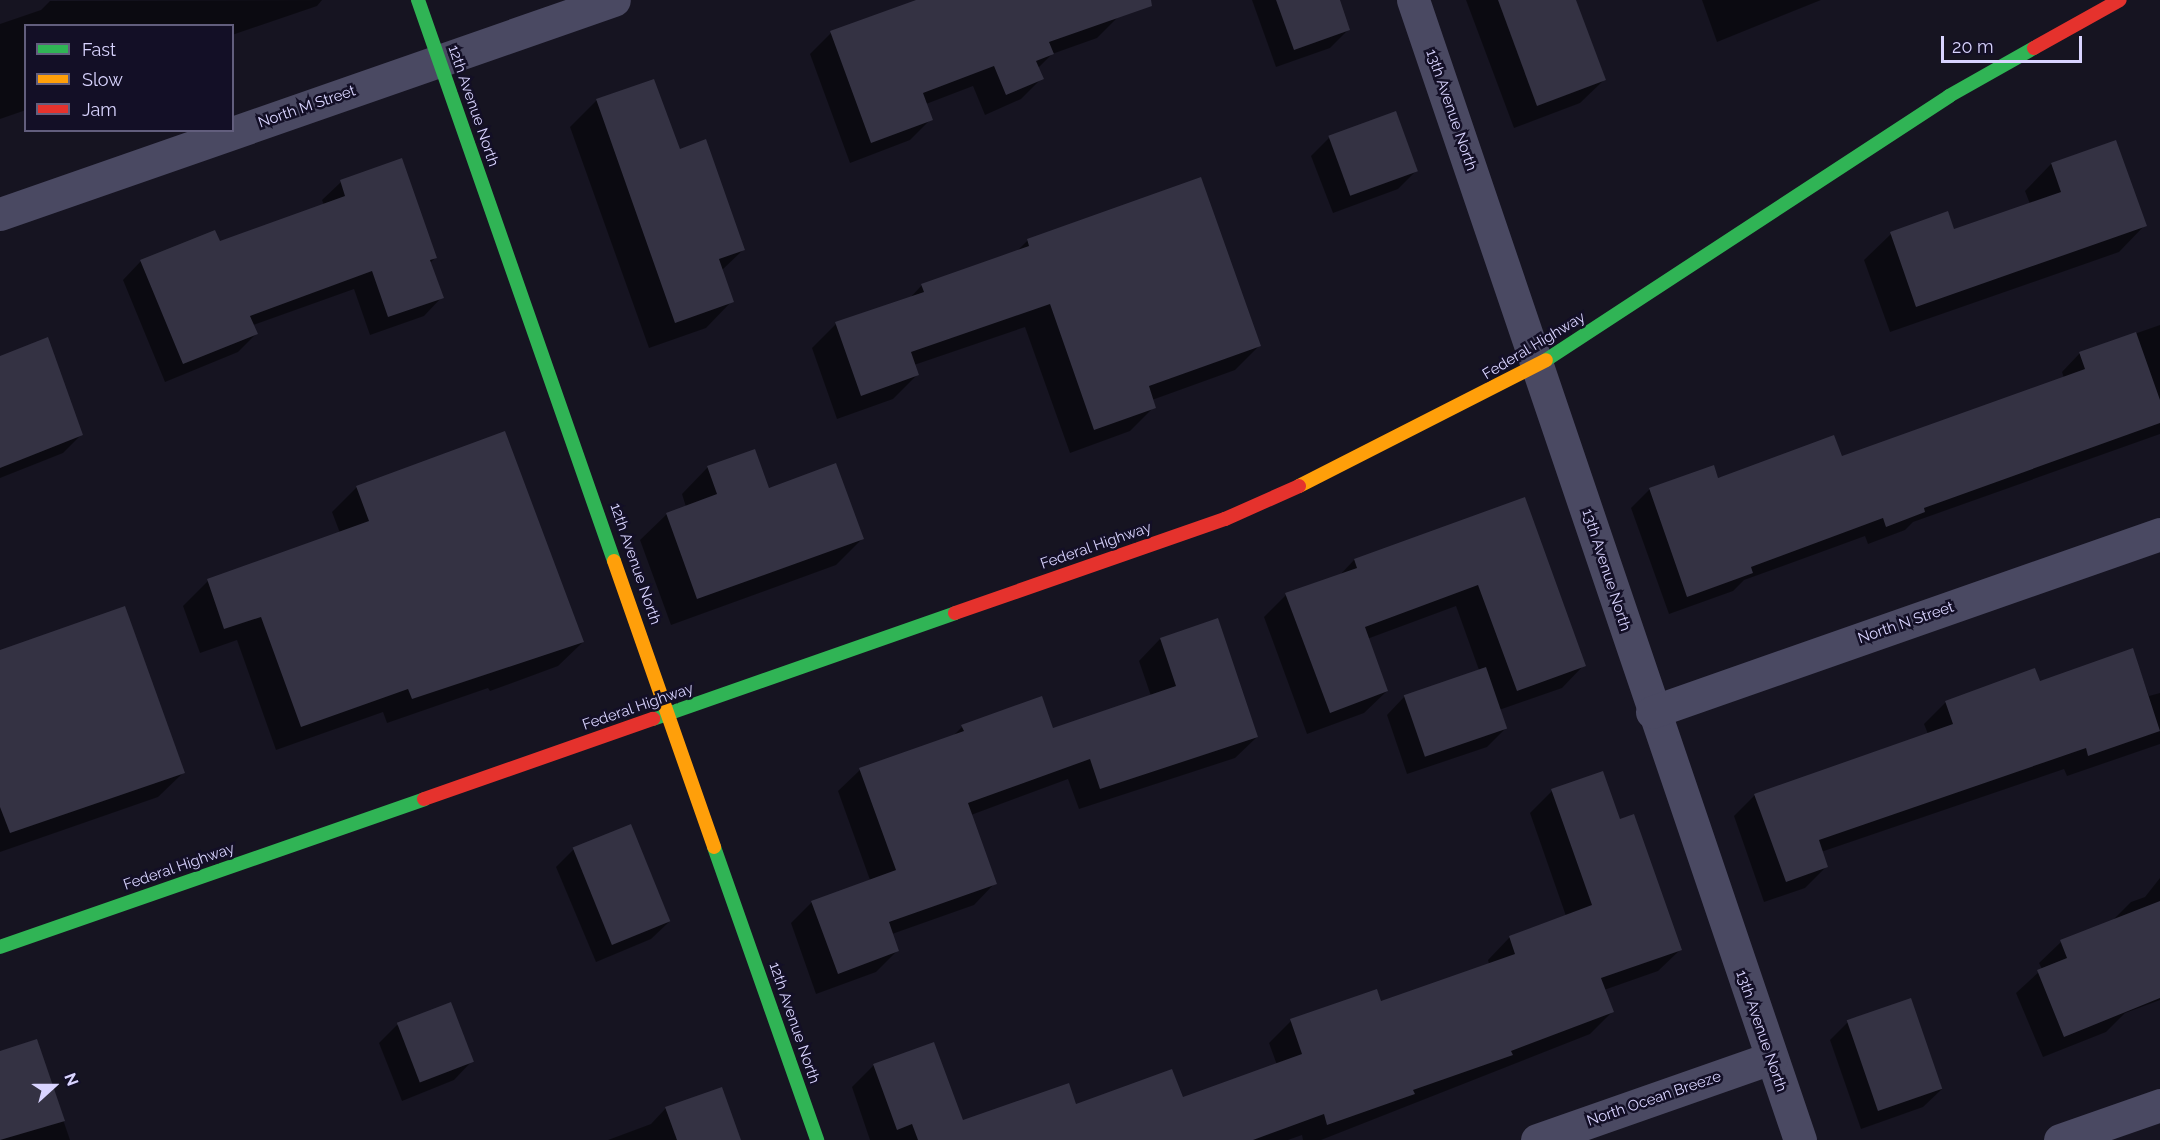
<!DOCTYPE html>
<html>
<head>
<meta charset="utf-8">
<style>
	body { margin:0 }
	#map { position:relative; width:2160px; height:1140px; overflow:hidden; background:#161421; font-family:Raleway,sans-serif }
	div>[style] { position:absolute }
	.shadow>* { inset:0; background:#0007 }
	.building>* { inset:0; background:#343243; transform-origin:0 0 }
	.street>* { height:33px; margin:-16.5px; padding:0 16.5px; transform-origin:16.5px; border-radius:16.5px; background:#4a4962 }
	.fast>* { height:14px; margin:-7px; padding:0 7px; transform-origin:7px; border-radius:7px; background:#30b455 }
	.slow>* { height:14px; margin:-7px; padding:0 7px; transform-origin:7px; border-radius:7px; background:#ff9f0a }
	.jam>* { height:14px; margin:-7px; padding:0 7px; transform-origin:7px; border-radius:7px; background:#e5322d }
	span { translate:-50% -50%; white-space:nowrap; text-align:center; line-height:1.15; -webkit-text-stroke:5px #130f26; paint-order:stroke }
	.street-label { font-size:15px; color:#d9d4ff }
	.legend { position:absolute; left:24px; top:24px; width:210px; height:108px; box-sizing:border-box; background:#130f26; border:2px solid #625e7d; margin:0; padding:8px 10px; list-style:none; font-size:18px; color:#d9d4ff }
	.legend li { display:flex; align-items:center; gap:12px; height:30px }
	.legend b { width:30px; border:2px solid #625e7d }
	.north { position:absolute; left:24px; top:1056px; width:60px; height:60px; -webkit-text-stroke:4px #130f26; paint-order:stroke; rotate:69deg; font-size:16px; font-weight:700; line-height:24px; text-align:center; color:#d9d4ff }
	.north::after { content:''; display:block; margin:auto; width:21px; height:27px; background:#d9d4ff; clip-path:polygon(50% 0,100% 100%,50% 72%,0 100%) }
	.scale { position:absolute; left:1941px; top:36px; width:141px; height:27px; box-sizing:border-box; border:3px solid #d9d4ff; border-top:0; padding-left:8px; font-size:18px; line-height:21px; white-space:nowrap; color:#d9d4ff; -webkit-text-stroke:4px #130f26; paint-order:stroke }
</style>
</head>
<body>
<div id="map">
	<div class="shadow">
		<div style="clip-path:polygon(322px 0,317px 6px,232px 35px,232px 26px,26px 26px,26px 110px,0 119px,0 24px,41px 10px,50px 1px)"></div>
		<div style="clip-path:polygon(921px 0,1120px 0,1118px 17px,1097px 38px,1052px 54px,1038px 68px,1042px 78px,1021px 99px,985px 115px,973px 86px,926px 104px,931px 119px,910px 140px,850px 163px,810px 54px,831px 33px)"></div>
		<div style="clip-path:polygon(1252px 0,1338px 0,1349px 29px,1330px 48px,1276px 67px)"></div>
		<div style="clip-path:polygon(1466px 0,1575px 0,1604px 80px,1580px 103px,1514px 128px)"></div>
		<div style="clip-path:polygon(1702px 0,1821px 0,1717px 42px)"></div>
		<div style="clip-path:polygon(597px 100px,679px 151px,743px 250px,721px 271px,732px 301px,706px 328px,649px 348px,570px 127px)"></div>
		<div style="clip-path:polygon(1330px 137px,1416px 171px,1398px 189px,1333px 213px,1311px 156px)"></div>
		<div style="clip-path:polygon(2116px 142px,2145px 225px,2119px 252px,1890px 332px,1864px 260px,1891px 234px,1953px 231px,2030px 204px,2025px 191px,2051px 164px)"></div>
		<div style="clip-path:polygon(341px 182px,435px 258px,430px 263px,442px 297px,424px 316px,370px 335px,354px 289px,253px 325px,256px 334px,238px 352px,165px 382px,123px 280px,141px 261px,219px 243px,324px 205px,322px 200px)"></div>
		<div style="clip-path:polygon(1028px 240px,1259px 346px,1235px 370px,1152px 400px,1154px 407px,1130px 431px,1070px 453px,1025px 327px,914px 365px,918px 374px,893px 399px,837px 419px,812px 348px,836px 324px,909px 299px,922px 285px,1016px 252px)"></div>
		<div style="clip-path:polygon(2160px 325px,2160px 434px,1913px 522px,1905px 530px,1868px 544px,1865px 536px,1744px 580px,1733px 591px,1669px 614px,1631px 508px,1650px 489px,1841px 458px,2064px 378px,2062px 372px,2080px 353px)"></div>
		<div style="clip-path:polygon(0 357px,81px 435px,63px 453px,0 478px)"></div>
		<div style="clip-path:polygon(708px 467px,768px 490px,862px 539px,836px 565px,671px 625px,640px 540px,667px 514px,686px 507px,682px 494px)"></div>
		<div style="clip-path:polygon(357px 487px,583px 642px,558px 666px,490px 691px,488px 688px,387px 723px,383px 712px,276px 750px,237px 640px,200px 653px,183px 606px,208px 581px,340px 533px,332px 512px)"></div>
		<div style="clip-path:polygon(1524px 499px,1584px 665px,1562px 688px,1499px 710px,1505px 729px,1487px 747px,1407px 774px,1387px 715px,1405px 696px,1479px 670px,1456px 606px,1367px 639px,1387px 691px,1364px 713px,1307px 734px,1264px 617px,1286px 595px,1339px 576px,1354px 560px)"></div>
		<div style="clip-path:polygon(1160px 639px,1257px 737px,1235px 758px,1079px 809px,1068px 779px,971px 815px,995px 883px,974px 905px,892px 934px,898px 950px,876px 972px,816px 994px,791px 923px,812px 902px,870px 880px,838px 791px,860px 770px,952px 737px,962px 727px,1053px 730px,1151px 696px,1139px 661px)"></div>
		<div style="clip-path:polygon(2132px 649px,2149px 696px,2160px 693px,2160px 744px,2067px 776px,2064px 769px,1821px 852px,1826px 867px,1805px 888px,1764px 902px,1734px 816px,1755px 795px,1928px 734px,1924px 724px,1946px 702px,2039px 683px)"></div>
		<div style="clip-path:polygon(0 650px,183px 773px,158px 797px,0 852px)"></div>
		<div style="clip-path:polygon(1552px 791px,1619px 821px,1680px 950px,1658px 971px,1604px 990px,1612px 1012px,1590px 1034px,1321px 1140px,1303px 1140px,1302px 1135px,1288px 1140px,870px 1140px,852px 1087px,874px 1065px,962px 1122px,1075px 1106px,1182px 1099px,1277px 1065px,1269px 1043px,1291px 1021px,1380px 1003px,1489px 964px,1488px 960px,1509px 938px,1566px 916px,1530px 813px)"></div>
		<div style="clip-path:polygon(574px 849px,670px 921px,651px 939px,596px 962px,556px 867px)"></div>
		<div style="clip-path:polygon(2160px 878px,2160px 1000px,2125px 1013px,2106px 1032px,2043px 1057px,2016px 993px,2042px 969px,2039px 963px,2061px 942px,2111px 922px,2131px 902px,2145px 897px)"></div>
		<div style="clip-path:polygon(1848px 1022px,1942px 1089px,1923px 1107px,1861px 1129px,1830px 1040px)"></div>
		<div style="clip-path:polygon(397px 1025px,472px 1061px,454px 1080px,402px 1101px,379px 1043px)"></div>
		<div style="clip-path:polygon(36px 1041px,70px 1140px,0 1140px,0 1053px)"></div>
		<div style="clip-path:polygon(666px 1108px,730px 1140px,608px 1140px,651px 1124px)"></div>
	</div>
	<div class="building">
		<div style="clip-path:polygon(916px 0,1151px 0,1152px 6px,1049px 42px,1054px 54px,1036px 61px,1044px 79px,1006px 95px,994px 66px,923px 93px,933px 120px,871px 143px,830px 31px)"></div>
		<div style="clip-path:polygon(1276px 0,1340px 0,1350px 30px,1294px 50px)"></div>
		<div style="clip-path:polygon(1498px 0,1576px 0,1606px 80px,1537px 106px)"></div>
		<div style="clip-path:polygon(654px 79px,680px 149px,706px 139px,745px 250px,719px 259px,734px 302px,675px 323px,596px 99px)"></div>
		<div style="left:1396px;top:111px;width:64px;height:72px;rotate:70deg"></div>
		<div style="clip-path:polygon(2116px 140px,2147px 226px,1916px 307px,1890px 232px,1948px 211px,1954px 229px,2061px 192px,2051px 163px)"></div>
		<div style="clip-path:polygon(402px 158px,437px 258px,430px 260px,444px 298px,388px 317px,372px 271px,250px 316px,258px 334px,183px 364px,140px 260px,215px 230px,220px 241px,345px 196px,340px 180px)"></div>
		<div style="clip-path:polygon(1201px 177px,1261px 346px,1149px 386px,1156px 408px,1094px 430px,1050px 304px,911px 352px,919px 375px,861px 396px,835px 322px,924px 292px,921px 284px,1029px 246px,1027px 239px)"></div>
		<div style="clip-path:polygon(2136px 332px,2160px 400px,2160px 423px,1924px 508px,1925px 512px,1886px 527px,1883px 518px,1751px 567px,1753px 573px,1687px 597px,1649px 488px,1714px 465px,1718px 478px,1834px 435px,1842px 456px,2085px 369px,2079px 352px)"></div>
		<div style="clip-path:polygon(48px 337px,83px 435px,0 468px,0 356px)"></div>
		<div style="clip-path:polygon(505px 431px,584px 642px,412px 699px,408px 689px,301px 727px,261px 617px,224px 629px,207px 579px,369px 521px,356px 486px)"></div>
		<div style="clip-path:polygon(755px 449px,769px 488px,836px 463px,864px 539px,697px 599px,666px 513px,717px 494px,707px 466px)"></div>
		<div style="clip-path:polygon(1525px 497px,1586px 666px,1517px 691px,1478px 585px,1365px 627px,1388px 691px,1330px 713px,1285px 593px,1357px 568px,1354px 559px)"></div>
		<div style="clip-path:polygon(125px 606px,185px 773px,10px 833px,0 807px,0 650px)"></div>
		<div style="clip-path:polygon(1218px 618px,1258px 737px,1100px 789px,1090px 759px,968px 803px,997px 884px,889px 922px,899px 951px,838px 974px,811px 901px,896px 870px,859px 768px,964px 731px,961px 725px,1042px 696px,1053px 728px,1176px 686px,1160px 638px)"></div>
		<div style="clip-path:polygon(2133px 648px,2160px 731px,2088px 756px,2086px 748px,1819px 840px,1828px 867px,1786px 882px,1754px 794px,1953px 724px,1945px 701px,2035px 668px,2040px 681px)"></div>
		<div style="left:1486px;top:667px;width:65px;height:87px;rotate:71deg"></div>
		<div style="clip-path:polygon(1603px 771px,1620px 819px,1634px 814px,1682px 950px,1601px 978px,1614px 1012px,1511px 1051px,1513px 1055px,1413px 1090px,1415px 1094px,1327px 1125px,1324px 1114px,1253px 1140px,918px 1140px,912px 1124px,897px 1130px,873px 1064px,934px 1042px,963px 1120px,1069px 1083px,1076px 1104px,1172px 1069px,1183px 1097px,1302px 1054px,1290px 1019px,1377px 989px,1381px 1001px,1515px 954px,1509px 936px,1592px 905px,1551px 789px)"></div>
		<div style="left:631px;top:824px;width:105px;height:63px;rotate:68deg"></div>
		<div style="clip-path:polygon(2160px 901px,2160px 998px,2064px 1037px,2037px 970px,2067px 958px,2060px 940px)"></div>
		<div style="left:1911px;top:998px;width:96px;height:68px;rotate:71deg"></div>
		<div style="left:451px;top:1002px;width:64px;height:58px;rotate:69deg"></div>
		<div style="clip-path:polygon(37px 1039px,65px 1121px,0 1140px,0 1051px)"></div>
		<div style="clip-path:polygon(722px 1087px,741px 1140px,677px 1140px,665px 1107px)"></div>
	</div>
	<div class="street">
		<div style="left:1413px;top:0;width:1204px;rotate:71.25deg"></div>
		<div style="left:0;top:214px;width:650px;rotate:-19.22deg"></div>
		<div style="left:1652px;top:712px;width:538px;rotate:-19.31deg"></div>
		<div style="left:1537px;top:1140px;width:248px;rotate:-19.3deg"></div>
		<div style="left:2060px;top:1140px;width:106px;rotate:-19.3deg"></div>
	</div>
	<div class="fast">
		<div style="left:418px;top:0;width:594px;rotate:70.74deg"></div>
		<div style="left:1546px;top:360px;width:482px;rotate:-33.2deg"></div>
		<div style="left:1949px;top:96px;width:98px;rotate:-29.5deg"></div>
		<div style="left:653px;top:719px;width:320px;rotate:-19.3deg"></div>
		<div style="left:714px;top:847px;width:311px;rotate:70.6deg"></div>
		<div style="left:0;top:947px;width:449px;rotate:-19.2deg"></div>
	</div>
	<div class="slow">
		<div style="left:1299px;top:486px;width:277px;rotate:-27deg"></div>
		<div style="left:614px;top:561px;width:303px;rotate:70.7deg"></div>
	</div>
	<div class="jam">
		<div style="left:2034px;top:48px;width:98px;rotate:-29.2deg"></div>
		<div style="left:955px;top:613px;width:286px;rotate:-19.2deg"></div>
		<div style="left:1225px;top:519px;width:81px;rotate:-24deg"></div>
		<div style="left:424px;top:799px;width:243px;rotate:-19.3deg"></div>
	</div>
	<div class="street-label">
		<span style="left:473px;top:106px;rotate:71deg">12th Avenue North</span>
		<span style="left:307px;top:107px;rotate:-19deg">North M Street</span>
		<span style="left:1451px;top:110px;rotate:71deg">13th Avenue North</span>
		<span style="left:1534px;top:346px;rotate:-31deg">Federal Highway</span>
		<span style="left:1096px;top:546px;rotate:-19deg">Federal Highway</span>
		<span style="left:635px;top:564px;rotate:71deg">12th Avenue North</span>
		<span style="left:1606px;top:570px;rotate:72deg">13th Avenue North</span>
		<span style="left:1906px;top:623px;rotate:-19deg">North N Street</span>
		<span style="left:638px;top:707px;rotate:-19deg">Federal Highway</span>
		<span style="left:179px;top:867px;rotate:-19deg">Federal Highway</span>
		<span style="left:794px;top:1023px;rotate:71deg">12th Avenue North</span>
		<span style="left:1761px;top:1031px;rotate:71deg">13th Avenue North</span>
		<span style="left:1654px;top:1099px;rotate:-19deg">North Ocean Breeze</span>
	</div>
	<ul class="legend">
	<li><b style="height:8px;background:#30b455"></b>Fast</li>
	<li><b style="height:8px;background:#ff9f0a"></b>Slow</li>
	<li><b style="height:8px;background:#e5322d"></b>Jam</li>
	</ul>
	<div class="north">N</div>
	<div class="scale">20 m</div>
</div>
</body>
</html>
